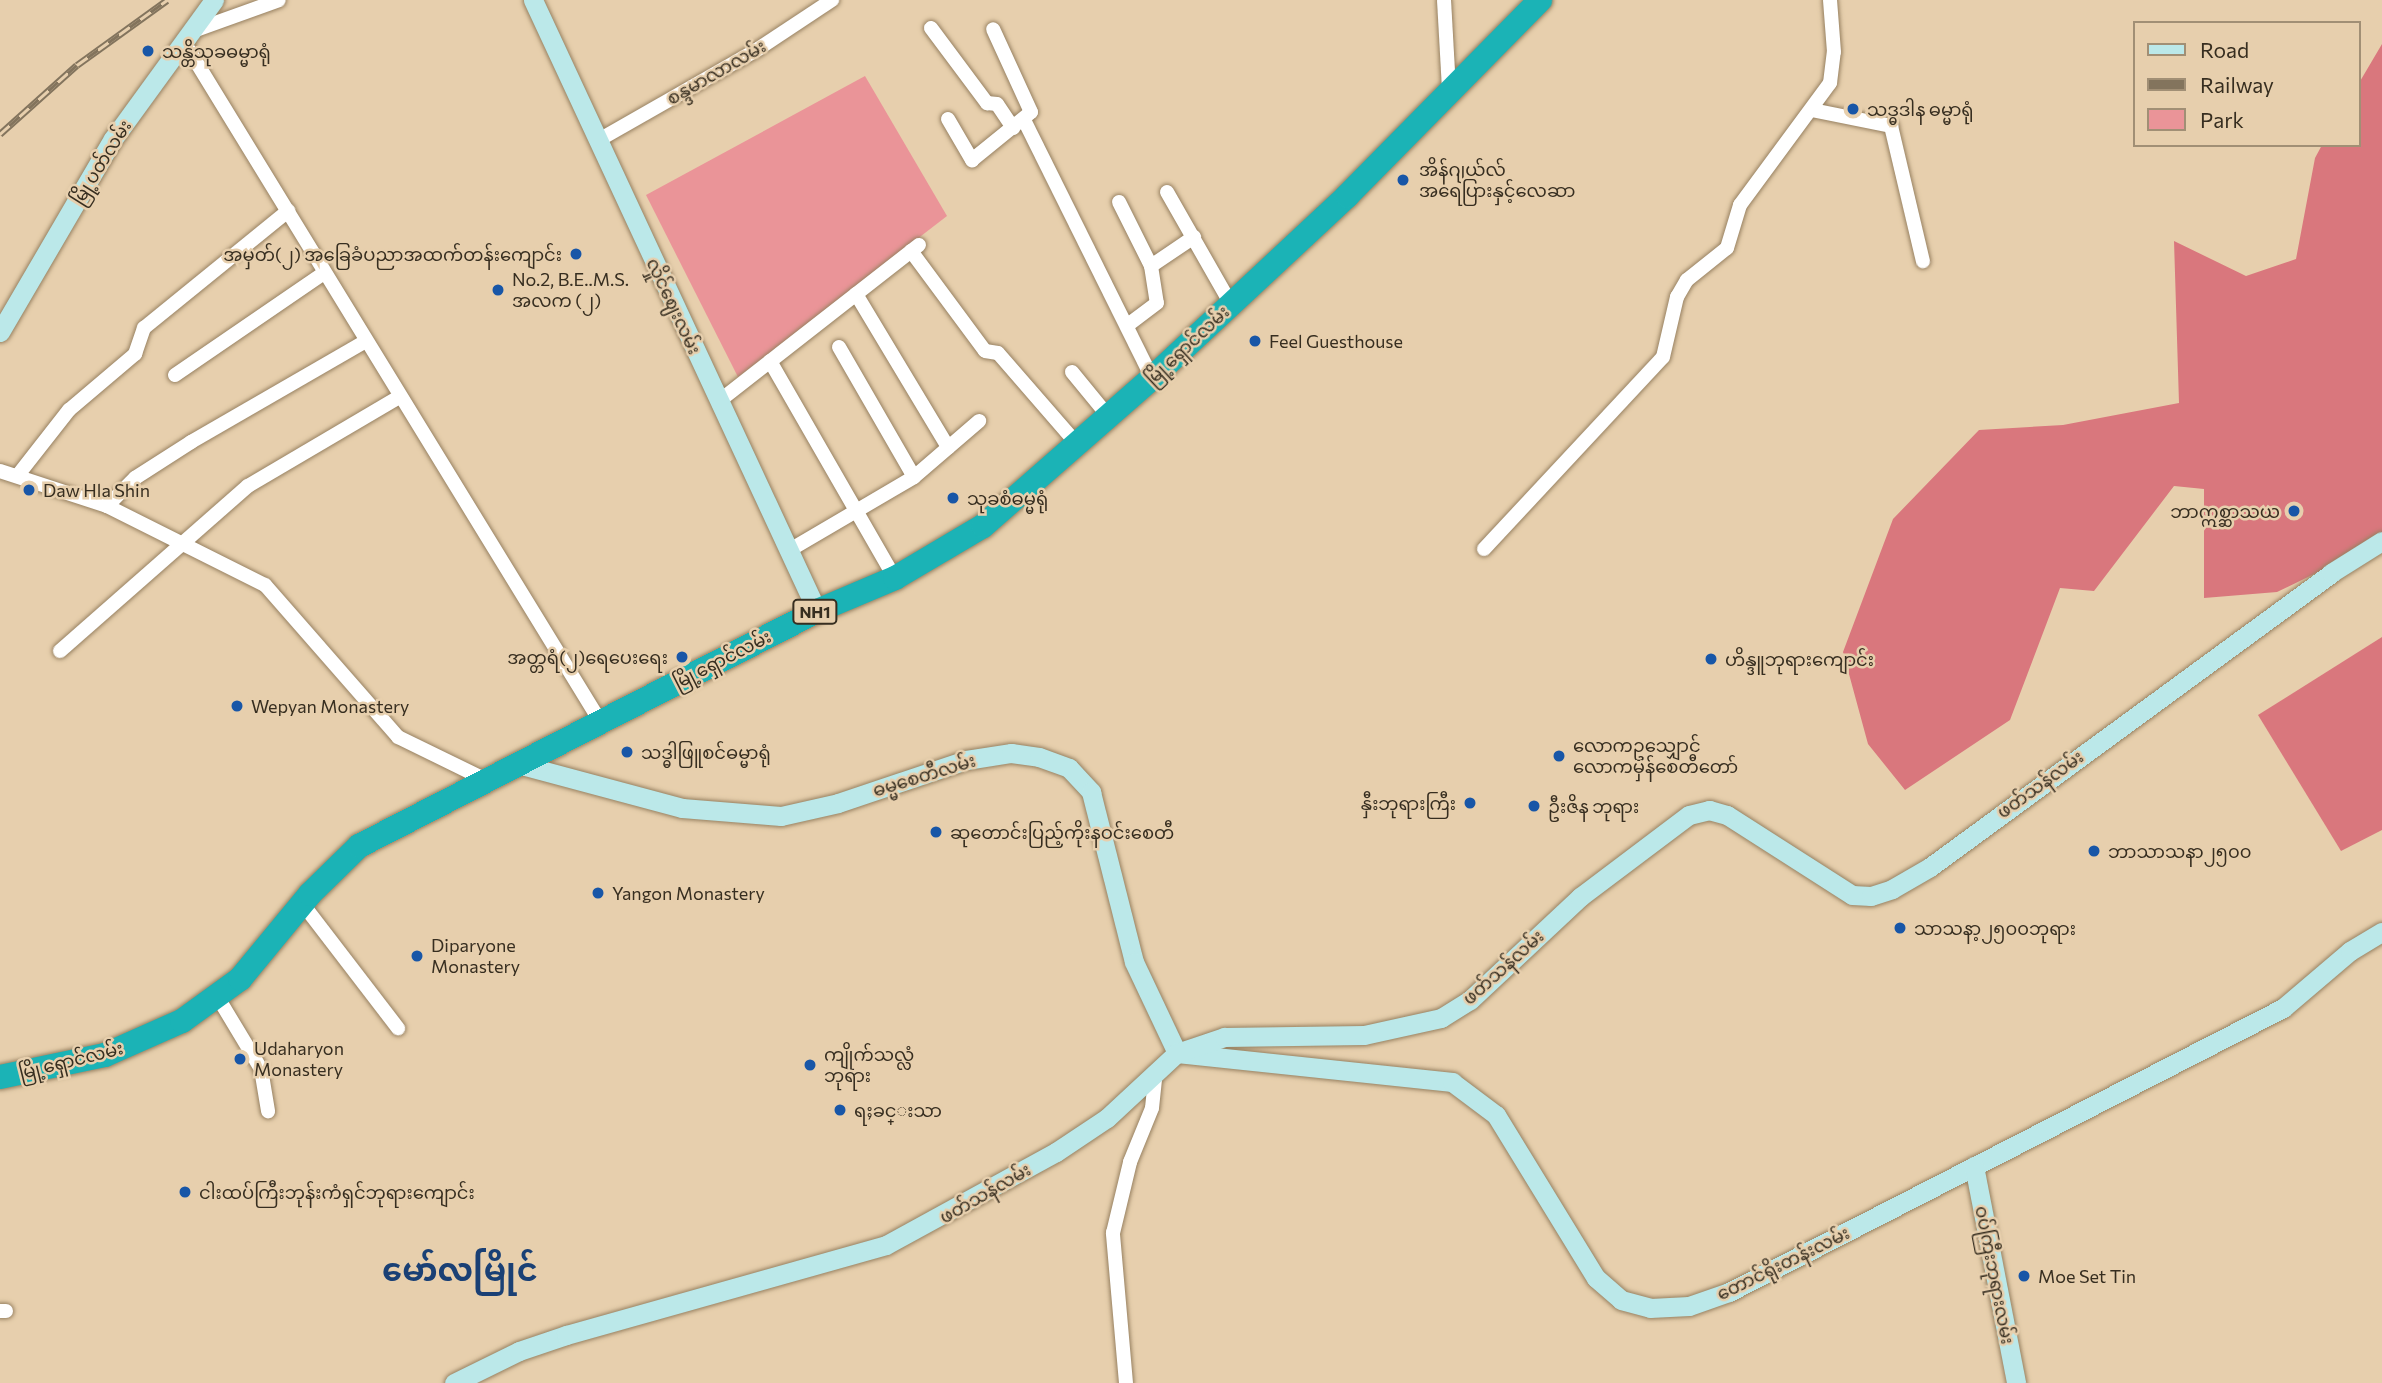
<!DOCTYPE html>
<html>
<head>
<meta charset="utf-8">
<style>
	body { margin:0 }
	#map { position:relative; width:2382px; height:1383px; overflow:hidden; background:#e7cfad; font-family:Commissioner,"Noto Sans Myanmar",sans-serif }
	div>[style] { position:absolute }
	.green>* { inset:0; background:#ea9498 }
	.forest>* { inset:0; background:#d9777d }
	.roads { filter:drop-shadow(0 0 2px #978161) drop-shadow(0 0 2px #978161) }
	.street>* { height:14px; margin:-7px; padding:0 7px; transform-origin:7px; border-radius:7px; background:#fff }
	.secondary>* { height:19px; margin:-9.5px; padding:0 9.5px; transform-origin:9.5px; border-radius:9.5px; background:#bbe8e9 }
	.highway>* { height:24px; margin:-12px; padding:0 12px; transform-origin:12px; border-radius:12px; background:#1bb3b6 }
	.rail>* { height:7px; margin-top:-3.5px; transform-origin:0; background:repeating-linear-gradient(90deg,#e7cfad 0 13px,#83745d 0 26px); box-sizing:border-box; border-block:2px solid #83745d }
	.dots>* { width:19px; height:19px; translate:-50% -50%; box-sizing:border-box; border:4px solid #e7cfad; border-radius:50% }
	span { translate:-50% -50%; white-space:nowrap; text-align:center; line-height:1.15; -webkit-text-stroke:5px #e7cfad; paint-order:stroke }
	.shield-label span { padding:2px 5px; background:#e7cfad; border:2px solid; border-radius:5px; -webkit-text-stroke-width:0 }
	.shield-label { font-size:16px; color:#372e20; font-weight:700 }
	.poi-label { font-size:18px; color:#372e20 }
	.left { translate:0 -50%; text-align:left }
	.right { translate:-100% -50%; text-align:right }
	.street-label { font-size:18px; color:#372e20 }
	.town-label { font-size:32px; color:#1a4075; font-weight:700 }
	.legend { position:absolute; left:2133px; top:21px; width:228px; height:126px; box-sizing:border-box; background:#e7cfad; border:2px solid #a18f75; margin:0; padding:9px 12px; list-style:none; font-size:21px; color:#372e20 }
	.legend li { display:flex; align-items:center; gap:14px; height:35px }
	.legend b { width:35px; border:2px solid #a18f75 }
</style>
</head>
<body>
<div id="map">
	<div class="green">
		<div style="clip-path:polygon(865px 76px,947px 216px,738px 377px,646px 195px)"></div>
	</div>
	<div class="forest">
		<div style="clip-path:polygon(2382px 44px,2382px 541px,2277px 592px,2204px 598px,2204px 489px,2174px 486px,2094px 591px,2060px 588px,2010px 720px,1905px 790px,1868px 744px,1843px 652px,1893px 519px,1979px 430px,2063px 425px,2179px 403px,2174px 241px,2246px 276px,2296px 259px,2315px 158px,2322px 145px,2359px 145px,2359px 83px)"></div>
		<div style="clip-path:polygon(2382px 637px,2382px 830px,2341px 851px,2258px 715px)"></div>
	</div>
	<div class="roads">
		<div class="street">
			<div style="left:1444px;top:0;width:89px;rotate:86.8deg"></div>
			<div style="left:931px;top:28px;width:94px;rotate:53.3deg"></div>
			<div style="left:987px;top:103px;width:10px;rotate:6deg"></div>
			<div style="left:997px;top:104px;width:29px;rotate:56deg"></div>
			<div style="left:193px;top:31px;width:91px;rotate:-19.8deg"></div>
			<div style="left:184px;top:42px;width:796px;rotate:58.51deg"></div>
			<div style="left:1812px;top:110px;width:81px;rotate:11.4deg"></div>
			<div style="left:1891px;top:126px;width:139px;rotate:76.7deg"></div>
			<div style="left:948px;top:119px;width:48px;rotate:59.7deg"></div>
			<div style="left:972px;top:160px;width:76px;rotate:-39.1deg"></div>
			<div style="left:1031px;top:112px;width:91px;rotate:-114.6deg"></div>
			<div style="left:1024px;top:120px;width:288px;rotate:63.6deg"></div>
			<div style="left:597px;top:141px;width:185px;rotate:-29.7deg"></div>
			<div style="left:758px;top:49px;width:89px;rotate:-33.5deg"></div>
			<div style="left:1167px;top:192px;width:129px;rotate:60.3deg"></div>
			<div style="left:1119px;top:202px;width:72px;rotate:63.4deg"></div>
			<div style="left:1151px;top:266px;width:37px;rotate:81deg"></div>
			<div style="left:1157px;top:303px;width:36px;rotate:143deg"></div>
			<div style="left:911px;top:251px;width:124px;rotate:53.5deg"></div>
			<div style="left:985px;top:351px;width:13px;rotate:9deg"></div>
			<div style="left:998px;top:353px;width:121px;rotate:49deg"></div>
			<div style="left:1151px;top:266px;width:52px;rotate:-34deg"></div>
			<div style="left:856px;top:294px;width:179px;rotate:59deg"></div>
			<div style="left:839px;top:347px;width:150px;rotate:60deg"></div>
			<div style="left:770px;top:361px;width:250px;rotate:60.1deg"></div>
			<div style="left:1072px;top:372px;width:58px;rotate:50.6deg"></div>
			<div style="left:175px;top:375px;width:181px;rotate:-34.4deg"></div>
			<div style="left:718px;top:402px;width:255px;rotate:-38deg"></div>
			<div style="left:0;top:471px;width:113px;rotate:18.1deg"></div>
			<div style="left:107px;top:506px;width:177px;rotate:26.6deg"></div>
			<div style="left:265px;top:585px;width:202px;rotate:48.8deg"></div>
			<div style="left:398px;top:737px;width:96px;rotate:26deg"></div>
			<div style="left:18px;top:475px;width:83px;rotate:-51.9deg"></div>
			<div style="left:69px;top:410px;width:87px;rotate:-40.3deg"></div>
			<div style="left:135px;top:354px;width:28px;rotate:-71deg"></div>
			<div style="left:144px;top:328px;width:186px;rotate:-39.1deg"></div>
			<div style="left:107px;top:506px;width:40px;rotate:-45deg"></div>
			<div style="left:135px;top:478px;width:67px;rotate:-32.7deg"></div>
			<div style="left:191px;top:442px;width:202px;rotate:-30deg"></div>
			<div style="left:1484px;top:549px;width:262px;rotate:-47deg"></div>
			<div style="left:1663px;top:357px;width:62px;rotate:-76.9deg"></div>
			<div style="left:1677px;top:297px;width:20px;rotate:-60deg"></div>
			<div style="left:1687px;top:280px;width:51px;rotate:-38.7deg"></div>
			<div style="left:1727px;top:248px;width:45px;rotate:-73.2deg"></div>
			<div style="left:1740px;top:205px;width:152px;rotate:-53.6deg"></div>
			<div style="left:1830px;top:83px;width:31px;rotate:-83deg"></div>
			<div style="left:1834px;top:52px;width:52px;rotate:-94.4deg"></div>
			<div style="left:788px;top:551px;width:146px;rotate:-30.4deg"></div>
			<div style="left:914px;top:477px;width:86px;rotate:-40.7deg"></div>
			<div style="left:60px;top:651px;width:250px;rotate:-41.3deg"></div>
			<div style="left:248px;top:486px;width:175px;rotate:-30.5deg"></div>
			<div style="left:302px;top:903px;width:158px;rotate:52.5deg"></div>
			<div style="left:217px;top:996px;width:85px;rotate:58.9deg"></div>
			<div style="left:261px;top:1069px;width:43px;rotate:80.5deg"></div>
			<div style="left:0;top:1311px;width:6px"></div>
			<div style="left:1126px;top:1383px;width:151px;rotate:-95deg"></div>
			<div style="left:1113px;top:1233px;width:73px;rotate:-76.5deg"></div>
			<div style="left:1130px;top:1162px;width:58px;rotate:-67.8deg"></div>
			<div style="left:1152px;top:1108px;width:36px;rotate:-84deg"></div>
		</div>
		<div class="secondary">
			<div style="left:533px;top:0;width:674px;rotate:65.07deg"></div>
			<div style="left:0;top:332px;width:224px;rotate:-59.7deg"></div>
			<div style="left:113px;top:139px;width:172px;rotate:-54deg"></div>
			<div style="left:518px;top:764px;width:170px;rotate:15deg"></div>
			<div style="left:682px;top:808px;width:99px;rotate:4.6deg"></div>
			<div style="left:781px;top:816px;width:58px;rotate:-12.8deg"></div>
			<div style="left:838px;top:803px;width:135px;rotate:-18.6deg"></div>
			<div style="left:966px;top:760px;width:46px;rotate:-8.8deg"></div>
			<div style="left:1011px;top:753px;width:28px;rotate:8deg"></div>
			<div style="left:1039px;top:757px;width:32px;rotate:20deg"></div>
			<div style="left:1069px;top:768px;width:33px;rotate:47deg"></div>
			<div style="left:1091px;top:792px;width:175px;rotate:75.8deg"></div>
			<div style="left:1134px;top:962px;width:101px;rotate:64.7deg"></div>
			<div style="left:1177px;top:1053px;width:277px;rotate:6deg"></div>
			<div style="left:1452px;top:1082px;width:55px;rotate:36.9deg"></div>
			<div style="left:1496px;top:1115px;width:191px;rotate:58.5deg"></div>
			<div style="left:1596px;top:1278px;width:33px;rotate:41deg"></div>
			<div style="left:1621px;top:1300px;width:30px;rotate:15deg"></div>
			<div style="left:1650px;top:1308px;width:39px;rotate:-3deg"></div>
			<div style="left:1689px;top:1306px;width:42px;rotate:-19.3deg"></div>
			<div style="left:1729px;top:1292px;width:623px;rotate:-27.14deg"></div>
			<div style="left:2283px;top:1008px;width:88px;rotate:-40.4deg"></div>
			<div style="left:2350px;top:951px;width:37px;rotate:-31deg"></div>
			<div style="left:1974px;top:1166px;width:221px;rotate:79deg"></div>
			<div style="left:454px;top:1383px;width:72px;rotate:-26.2deg"></div>
			<div style="left:519px;top:1351px;width:50px;rotate:-18.8deg"></div>
			<div style="left:566px;top:1335px;width:332px;rotate:-15.7deg"></div>
			<div style="left:886px;top:1245px;width:194px;rotate:-28.7deg"></div>
			<div style="left:1056px;top:1152px;width:61px;rotate:-33.7deg"></div>
			<div style="left:1107px;top:1118px;width:96px;rotate:-42.9deg"></div>
			<div style="left:1177px;top:1053px;width:50px;rotate:-18.8deg"></div>
			<div style="left:1224px;top:1037px;width:140px;rotate:-0.8deg"></div>
			<div style="left:1364px;top:1035px;width:79px;rotate:-12.4deg"></div>
			<div style="left:1441px;top:1018px;width:34px;rotate:-32deg"></div>
			<div style="left:1470px;top:1000px;width:151px;rotate:-43.1deg"></div>
			<div style="left:1580px;top:897px;width:136px;rotate:-37deg"></div>
			<div style="left:1689px;top:815px;width:21px;rotate:-14deg"></div>
			<div style="left:1709px;top:810px;width:19px;rotate:16deg"></div>
			<div style="left:1727px;top:815px;width:148px;rotate:32.6deg"></div>
			<div style="left:1852px;top:895px;width:19px;rotate:3deg"></div>
			<div style="left:1871px;top:896px;width:22px;rotate:-18deg"></div>
			<div style="left:1892px;top:889px;width:44px;rotate:-30.1deg"></div>
			<div style="left:1930px;top:867px;width:497px;rotate:-36.2deg"></div>
			<div style="left:2331px;top:573px;width:60px;rotate:-32.1deg"></div>
		</div>
		<div class="highway">
			<div style="left:0;top:1077px;width:107px;rotate:-11.8deg"></div>
			<div style="left:105px;top:1055px;width:84px;rotate:-23.8deg"></div>
			<div style="left:182px;top:1021px;width:72px;rotate:-35.9deg"></div>
			<div style="left:240px;top:979px;width:110px;rotate:-50.5deg"></div>
			<div style="left:310px;top:894px;width:69px;rotate:-44.4deg"></div>
			<div style="left:359px;top:846px;width:515px;rotate:-27.16deg"></div>
			<div style="left:817px;top:611px;width:85px;rotate:-22.9deg"></div>
			<div style="left:895px;top:578px;width:102px;rotate:-30.6deg"></div>
			<div style="left:983px;top:526px;width:225px;rotate:-41.2deg"></div>
			<div style="left:1152px;top:378px;width:267px;rotate:-43deg"></div>
			<div style="left:1347px;top:196px;width:275px;rotate:-45.4deg"></div>
		</div>
	</div>
	<div class="rail">
		<div style="left:0;top:134px;width:103px;rotate:-41.9deg"></div>
		<div style="left:77px;top:65px;width:111px;rotate:-35.8deg"></div>
	</div>
	<div class="dots">
		<div style="left:148px;top:51px;background:#1856a7"></div>
		<div style="left:1853px;top:109px;background:#1856a7"></div>
		<div style="left:1403px;top:180px;background:#1856a7"></div>
		<div style="left:576px;top:254px;background:#1856a7"></div>
		<div style="left:498px;top:290px;background:#1856a7"></div>
		<div style="left:1255px;top:341px;background:#1856a7"></div>
		<div style="left:29px;top:490px;background:#1856a7"></div>
		<div style="left:953px;top:498px;background:#1856a7"></div>
		<div style="left:2294px;top:511px;background:#1856a7"></div>
		<div style="left:682px;top:657px;background:#1856a7"></div>
		<div style="left:1711px;top:659px;background:#1856a7"></div>
		<div style="left:237px;top:706px;background:#1856a7"></div>
		<div style="left:627px;top:752px;background:#1856a7"></div>
		<div style="left:1559px;top:756px;background:#1856a7"></div>
		<div style="left:1470px;top:803px;background:#1856a7"></div>
		<div style="left:1534px;top:806px;background:#1856a7"></div>
		<div style="left:936px;top:832px;background:#1856a7"></div>
		<div style="left:2094px;top:851px;background:#1856a7"></div>
		<div style="left:598px;top:893px;background:#1856a7"></div>
		<div style="left:1900px;top:928px;background:#1856a7"></div>
		<div style="left:417px;top:956px;background:#1856a7"></div>
		<div style="left:240px;top:1059px;background:#1856a7"></div>
		<div style="left:810px;top:1065px;background:#1856a7"></div>
		<div style="left:840px;top:1110px;background:#1856a7"></div>
		<div style="left:185px;top:1192px;background:#1856a7"></div>
		<div style="left:2024px;top:1276px;background:#1856a7"></div>
	</div>
	<div class="shield-label">
		<span style="left:815px;top:612px">NH1</span>
	</div>
	<div class="poi-label">
		<span class="left" style="left:162px;top:51px">သန္တိသုခဓမ္မာရုံ</span>
		<span class="left" style="left:1867px;top:109px">သဒ္ဓဒါန ဓမ္မာရုံ</span>
		<span class="left" style="left:1419px;top:180px">အိန်ဂျယ်လ်<br>အရေပြားနှင့်လေဆာ</span>
		<span class="right" style="left:562px;top:254px">အမှတ်(၂) အခြေခံပညာအထက်တန်းကျောင်း</span>
		<span class="left" style="left:512px;top:290px">No.2, B.E..M.S.<br>အလက (၂)</span>
		<span class="left" style="left:1269px;top:341px">Feel Guesthouse</span>
		<span class="left" style="left:43px;top:490px">Daw Hla Shin</span>
		<span class="left" style="left:967px;top:498px">သုခစံဓမ္မရုံ</span>
		<span class="right" style="left:2280px;top:511px">ဘာဣစ္ဆာသယ</span>
		<span class="right" style="left:668px;top:657px">အတ္တရံ(၂)ရေပေးရေး</span>
		<span class="left" style="left:1725px;top:659px">ဟိန္ဒူဘုရားကျောင်း</span>
		<span class="left" style="left:251px;top:706px">Wepyan Monastery</span>
		<span class="left" style="left:1573px;top:756px">လောကဥသျှောင်<br>လောကမှန်စေတီတော်</span>
		<span class="left" style="left:641px;top:752px">သဒ္ဓါဖြူစင်ဓမ္မာရုံ</span>
		<span class="right" style="left:1456px;top:803px">နှီးဘုရားကြီး</span>
		<span class="left" style="left:1548px;top:806px">ဦးဇိန ဘုရား</span>
		<span class="left" style="left:950px;top:832px">ဆုတောင်းပြည့်ကိုးနဝင်းစေတီ</span>
		<span class="left" style="left:2108px;top:851px">ဘာသာသနာ၂၅၀၀</span>
		<span class="left" style="left:612px;top:893px">Yangon Monastery</span>
		<span class="left" style="left:1914px;top:928px">သာသနာ့၂၅၀၀ဘုရား</span>
		<span class="left" style="left:431px;top:956px">Diparyone<br>Monastery</span>
		<span class="left" style="left:254px;top:1059px">Udaharyon<br>Monastery</span>
		<span class="left" style="left:824px;top:1065px">ကျိုက်သလ္လံ<br>ဘုရား</span>
		<span class="left" style="left:854px;top:1110px">ရႈခင္းသာ</span>
		<span class="left" style="left:199px;top:1192px">ငါးထပ်ကြီးဘုန်းကံရှင်ဘုရားကျောင်း</span>
		<span class="left" style="left:2038px;top:1276px">Moe Set Tin</span>
	</div>
	<div class="street-label">
		<span style="left:716px;top:72px;rotate:-30deg">စန္ဒမာလာလမ်း</span>
		<span style="left:101px;top:162px;rotate:-58deg">မြို့ပတ်လမ်း</span>
		<span style="left:674px;top:306px;rotate:65deg">လှိုင်ဈေးလမ်း</span>
		<span style="left:1187px;top:345px;rotate:-43deg">မြို့ရှောင်လမ်း</span>
		<span style="left:722px;top:659px;rotate:-27deg">မြို့ရှောင်လမ်း</span>
		<span style="left:924px;top:775px;rotate:-17deg">ဓမ္မစေတီလမ်း</span>
		<span style="left:2040px;top:784px;rotate:-36deg">ဖတ်သန်လမ်း</span>
		<span style="left:1503px;top:967px;rotate:-42deg">ဖတ်သန်လမ်း</span>
		<span style="left:71px;top:1060px;rotate:-14deg">မြို့ရှောင်လမ်း</span>
		<span style="left:985px;top:1193px;rotate:-30deg">ဖတ်သန်လမ်း</span>
		<span style="left:1783px;top:1263px;rotate:-26deg">တောင်ရိုးတန်းလမ်း</span>
		<span style="left:1995px;top:1275px;rotate:79deg">ဝပ်ကြီးဘုရားလမ်း</span>
	</div>
	<div class="town-label">
		<span style="left:460px;top:1268px">မော်လမြိုင်</span>
	</div>
	<ul class="legend">
	<li><b style="height:9px;background:#bbe8e9"></b>Road</li>
	<li><b style="height:9px;background:#83745d"></b>Railway</li>
	<li><b style="height:19px;background:#ea9498"></b>Park</li>
	</ul>
</div>
</body>
</html>
